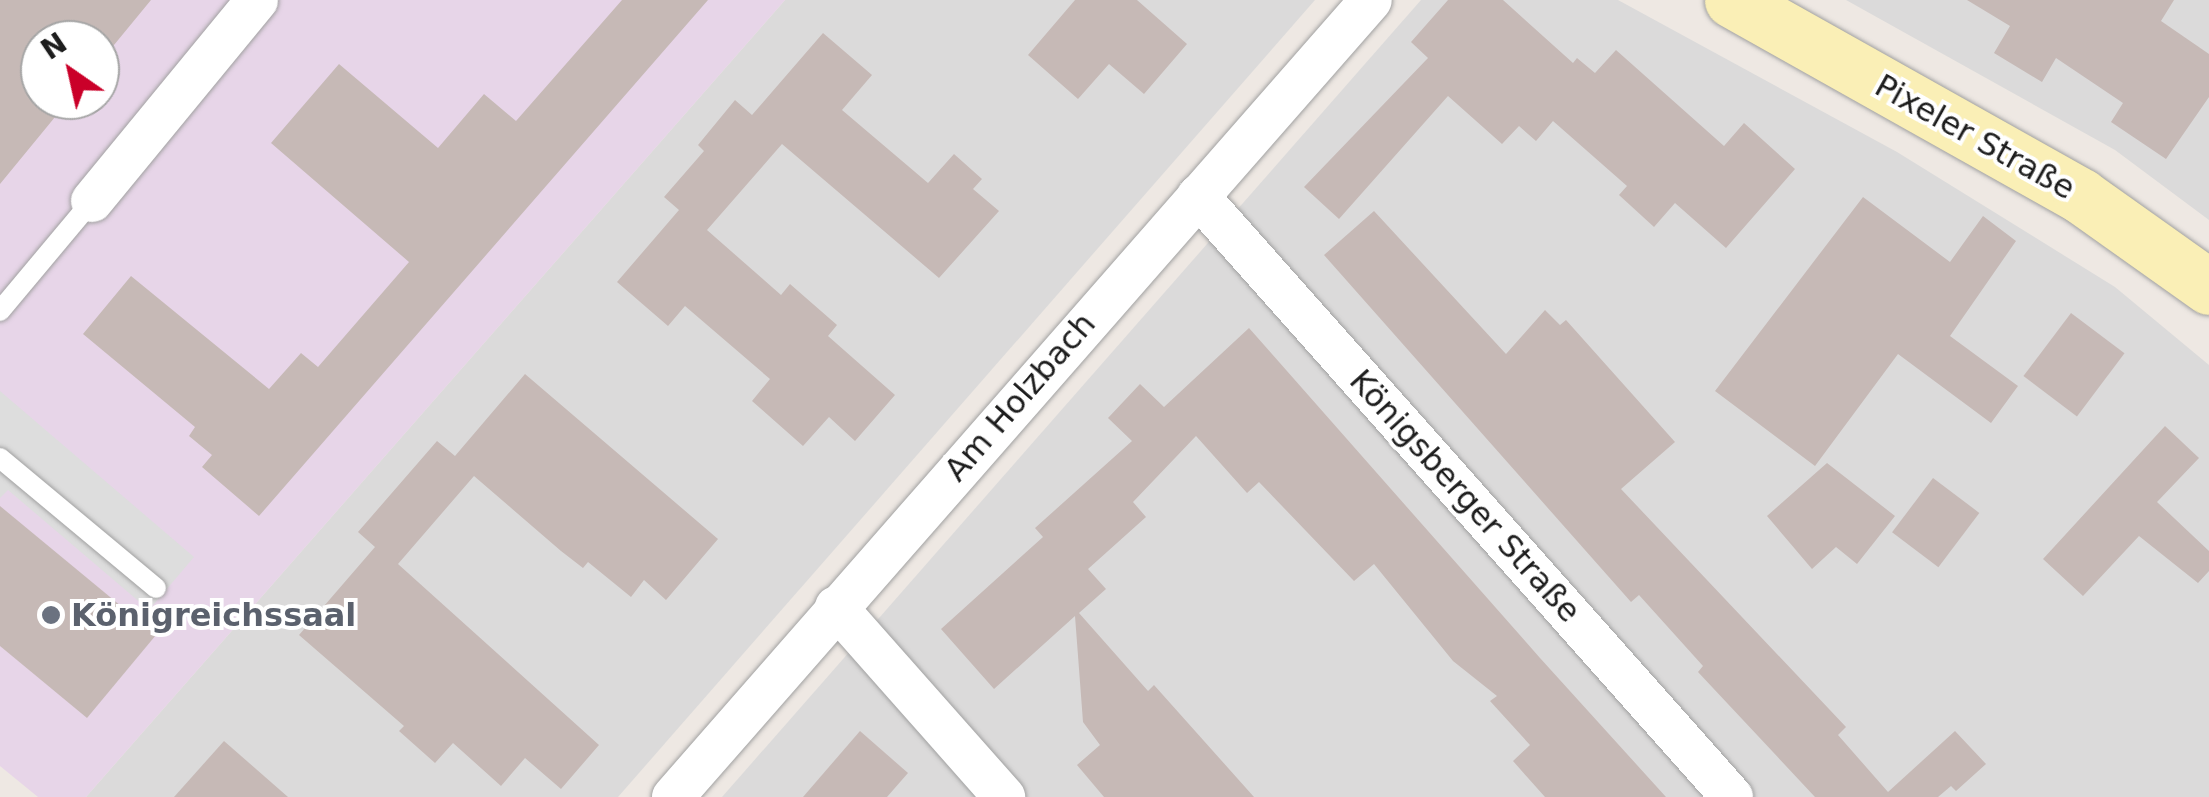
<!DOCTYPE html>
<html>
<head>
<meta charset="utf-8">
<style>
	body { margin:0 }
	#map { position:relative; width:2209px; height:797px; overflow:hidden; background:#eee8e3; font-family:"DejaVu Sans",sans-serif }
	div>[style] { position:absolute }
	.residential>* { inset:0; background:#dbdada }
	.industrial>* { inset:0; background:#e7d5e8 }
	.parking>* { inset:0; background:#ddd }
	.building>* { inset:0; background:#c6b9b6; transform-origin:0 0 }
	.roads { filter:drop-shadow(0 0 2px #a1a1a1) drop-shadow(0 0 2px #a1a1a1) }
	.service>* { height:20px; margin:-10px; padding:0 10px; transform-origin:10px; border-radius:10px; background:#fff }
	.minor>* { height:42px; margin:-21px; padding:0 21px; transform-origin:21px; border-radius:21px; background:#fff }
	.secondary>* { height:55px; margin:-27.5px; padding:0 27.5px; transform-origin:27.5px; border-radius:27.5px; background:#faefb6 }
	.dots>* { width:28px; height:28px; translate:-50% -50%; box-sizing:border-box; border:5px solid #fff; border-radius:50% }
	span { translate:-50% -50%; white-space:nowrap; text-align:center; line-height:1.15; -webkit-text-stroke:8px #fff; paint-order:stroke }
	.street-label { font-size:32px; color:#1d1d1d }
	.worship-label { font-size:32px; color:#5b616d; font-weight:700 }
	.left { translate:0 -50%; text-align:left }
	.north { position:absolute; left:20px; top:20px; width:100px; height:100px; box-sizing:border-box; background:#fff; border:2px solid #a5a5a5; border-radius:50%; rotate:326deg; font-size:28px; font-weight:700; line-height:40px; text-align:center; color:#1d1d1d }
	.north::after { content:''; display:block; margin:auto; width:35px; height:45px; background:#ca0029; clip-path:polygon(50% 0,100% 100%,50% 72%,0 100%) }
</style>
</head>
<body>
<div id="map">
	<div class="residential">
		<div style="clip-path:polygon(785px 0,1315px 0,618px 797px,86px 797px)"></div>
		<div style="clip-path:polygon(1421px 0,1618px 0,1897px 152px,2115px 287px,2209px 365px,2209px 797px,722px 797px)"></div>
		<div style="clip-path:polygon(1846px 0,2209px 0,2209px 220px,2115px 150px)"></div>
	</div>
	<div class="industrial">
		<div style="clip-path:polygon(evenodd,0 0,785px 0,86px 797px,38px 797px,0 766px,0 0,40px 40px,100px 40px,100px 100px,40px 100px,40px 40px)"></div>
	</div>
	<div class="parking">
		<div style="clip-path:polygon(0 391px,194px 557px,149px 610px,8px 490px,0 498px)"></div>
	</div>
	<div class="building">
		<div style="clip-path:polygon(0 0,151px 0,100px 62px,100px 40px,40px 40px,40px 100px,69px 100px,0 184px)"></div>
		<div style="clip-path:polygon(622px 0,708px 0,259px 516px,202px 467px,212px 455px,189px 436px,195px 427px,83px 334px,131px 276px,269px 389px,301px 353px,318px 367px,409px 262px,271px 143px,339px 64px,438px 148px,484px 94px,516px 121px)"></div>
		<div style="clip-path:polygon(1075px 0,1137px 0,1187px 44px,1144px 94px,1109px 64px,1078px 99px,1028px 55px)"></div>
		<div style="clip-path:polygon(1448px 0,1503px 0,1573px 63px,1577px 58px,1595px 73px,1616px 50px,1724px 146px,1744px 123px,1795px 169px,1726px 248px,1675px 203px,1654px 227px,1619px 195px,1627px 186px,1553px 121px,1536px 141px,1519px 126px,1502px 144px,1448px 96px,1339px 219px,1304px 187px,1428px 58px,1411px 42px)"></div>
		<div style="clip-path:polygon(1967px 0,2174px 0,2161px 21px,2209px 54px,2209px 97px,2166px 159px,2111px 122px,2123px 103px,2056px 58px,2042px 82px,1994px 53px,2010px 26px)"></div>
		<div style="clip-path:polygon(823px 33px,872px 75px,842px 110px,928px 183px,954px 154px,982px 179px,973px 189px,999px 211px,939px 278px,782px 144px,707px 230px,781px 295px,790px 284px,837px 325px,828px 336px,895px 395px,855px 441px,829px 417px,803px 446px,752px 401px,770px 379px,685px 306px,668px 326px,617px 282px,679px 210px,664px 197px,704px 151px,698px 145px,735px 100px,752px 115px)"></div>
		<div style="clip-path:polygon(1863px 197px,1950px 262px,1983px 216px,2016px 241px,1950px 336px,2018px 386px,1991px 423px,1898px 354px,1815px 466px,1715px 391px)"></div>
		<div style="clip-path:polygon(1374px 211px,1506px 354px,1545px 310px,1560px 325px,1566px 320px,1675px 442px,1621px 489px,1846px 727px,1838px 735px,1888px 792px,1955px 731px,1986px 764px,1956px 791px,1951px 786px,1938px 797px,1815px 797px,1698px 672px,1703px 666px,1639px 595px,1631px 602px,1324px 255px)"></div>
		<div style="left:2071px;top:313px;width:67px;height:79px;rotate:37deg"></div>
		<div style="clip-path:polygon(1249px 328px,1540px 658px,1666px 797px,1545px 797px,1513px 761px,1530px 745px,1490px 701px,1497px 696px,1453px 661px,1374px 564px,1354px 581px,1259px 482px,1247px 493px,1196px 436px,1133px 502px,1146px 517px,1088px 569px,1106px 589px,1079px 613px,1148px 691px,1154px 685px,1254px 797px,1104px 797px,1077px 765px,1100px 745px,1083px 722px,1075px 616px,994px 689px,941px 629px,1043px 537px,1035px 528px,1132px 441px,1108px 418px,1140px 384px,1164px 407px)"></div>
		<div style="clip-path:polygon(525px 374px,718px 539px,666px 600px,644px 580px,631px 597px,588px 562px,583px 568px,561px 551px,474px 476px,398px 564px,599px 745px,561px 789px,525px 758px,501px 786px,453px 743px,435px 763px,399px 731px,404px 726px,299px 635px,375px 547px,358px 532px,437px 441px,455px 456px)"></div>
		<div style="clip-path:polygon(2165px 426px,2199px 458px,2157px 502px,2209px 551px,2209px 571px,2198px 583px,2139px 536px,2083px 596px,2043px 559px)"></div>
		<div style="clip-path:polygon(1827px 463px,1895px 516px,1857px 564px,1836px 547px,1812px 569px,1767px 516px)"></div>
		<div style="left:1933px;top:478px;width:58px;height:68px;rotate:37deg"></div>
		<div style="clip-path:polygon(0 506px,156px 635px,87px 718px,0 646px)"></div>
		<div style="clip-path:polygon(860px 731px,908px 773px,887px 797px,803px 797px)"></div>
		<div style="clip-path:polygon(224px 741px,288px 797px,174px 797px)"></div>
	</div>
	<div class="roads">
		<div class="service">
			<div style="left:0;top:311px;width:143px;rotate:-50.1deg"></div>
			<div style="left:0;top:458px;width:203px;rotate:39.8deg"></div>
		</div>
		<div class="minor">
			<div style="left:1198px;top:196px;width:804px;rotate:48.38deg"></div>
			<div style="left:92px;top:201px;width:260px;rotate:-50.6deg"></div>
			<div style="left:836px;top:607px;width:254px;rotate:48.5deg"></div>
			<div style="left:673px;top:797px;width:1059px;rotate:-48.79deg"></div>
		</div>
		<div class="secondary">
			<div style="left:1732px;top:0;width:400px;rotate:29.3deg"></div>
			<div style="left:2081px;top:196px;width:157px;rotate:35.4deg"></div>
		</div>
	</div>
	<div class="dots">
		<div style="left:51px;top:615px;background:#6b7280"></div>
	</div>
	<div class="street-label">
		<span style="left:1975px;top:137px;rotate:29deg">Pixeler Straße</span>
		<span style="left:1020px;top:397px;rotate:-49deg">Am Holzbach</span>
		<span style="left:1465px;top:496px;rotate:48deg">Königsberger Straße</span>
	</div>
	<div class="worship-label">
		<span class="left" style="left:71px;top:615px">Königreichssaal</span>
	</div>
	<div class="north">N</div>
</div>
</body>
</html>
